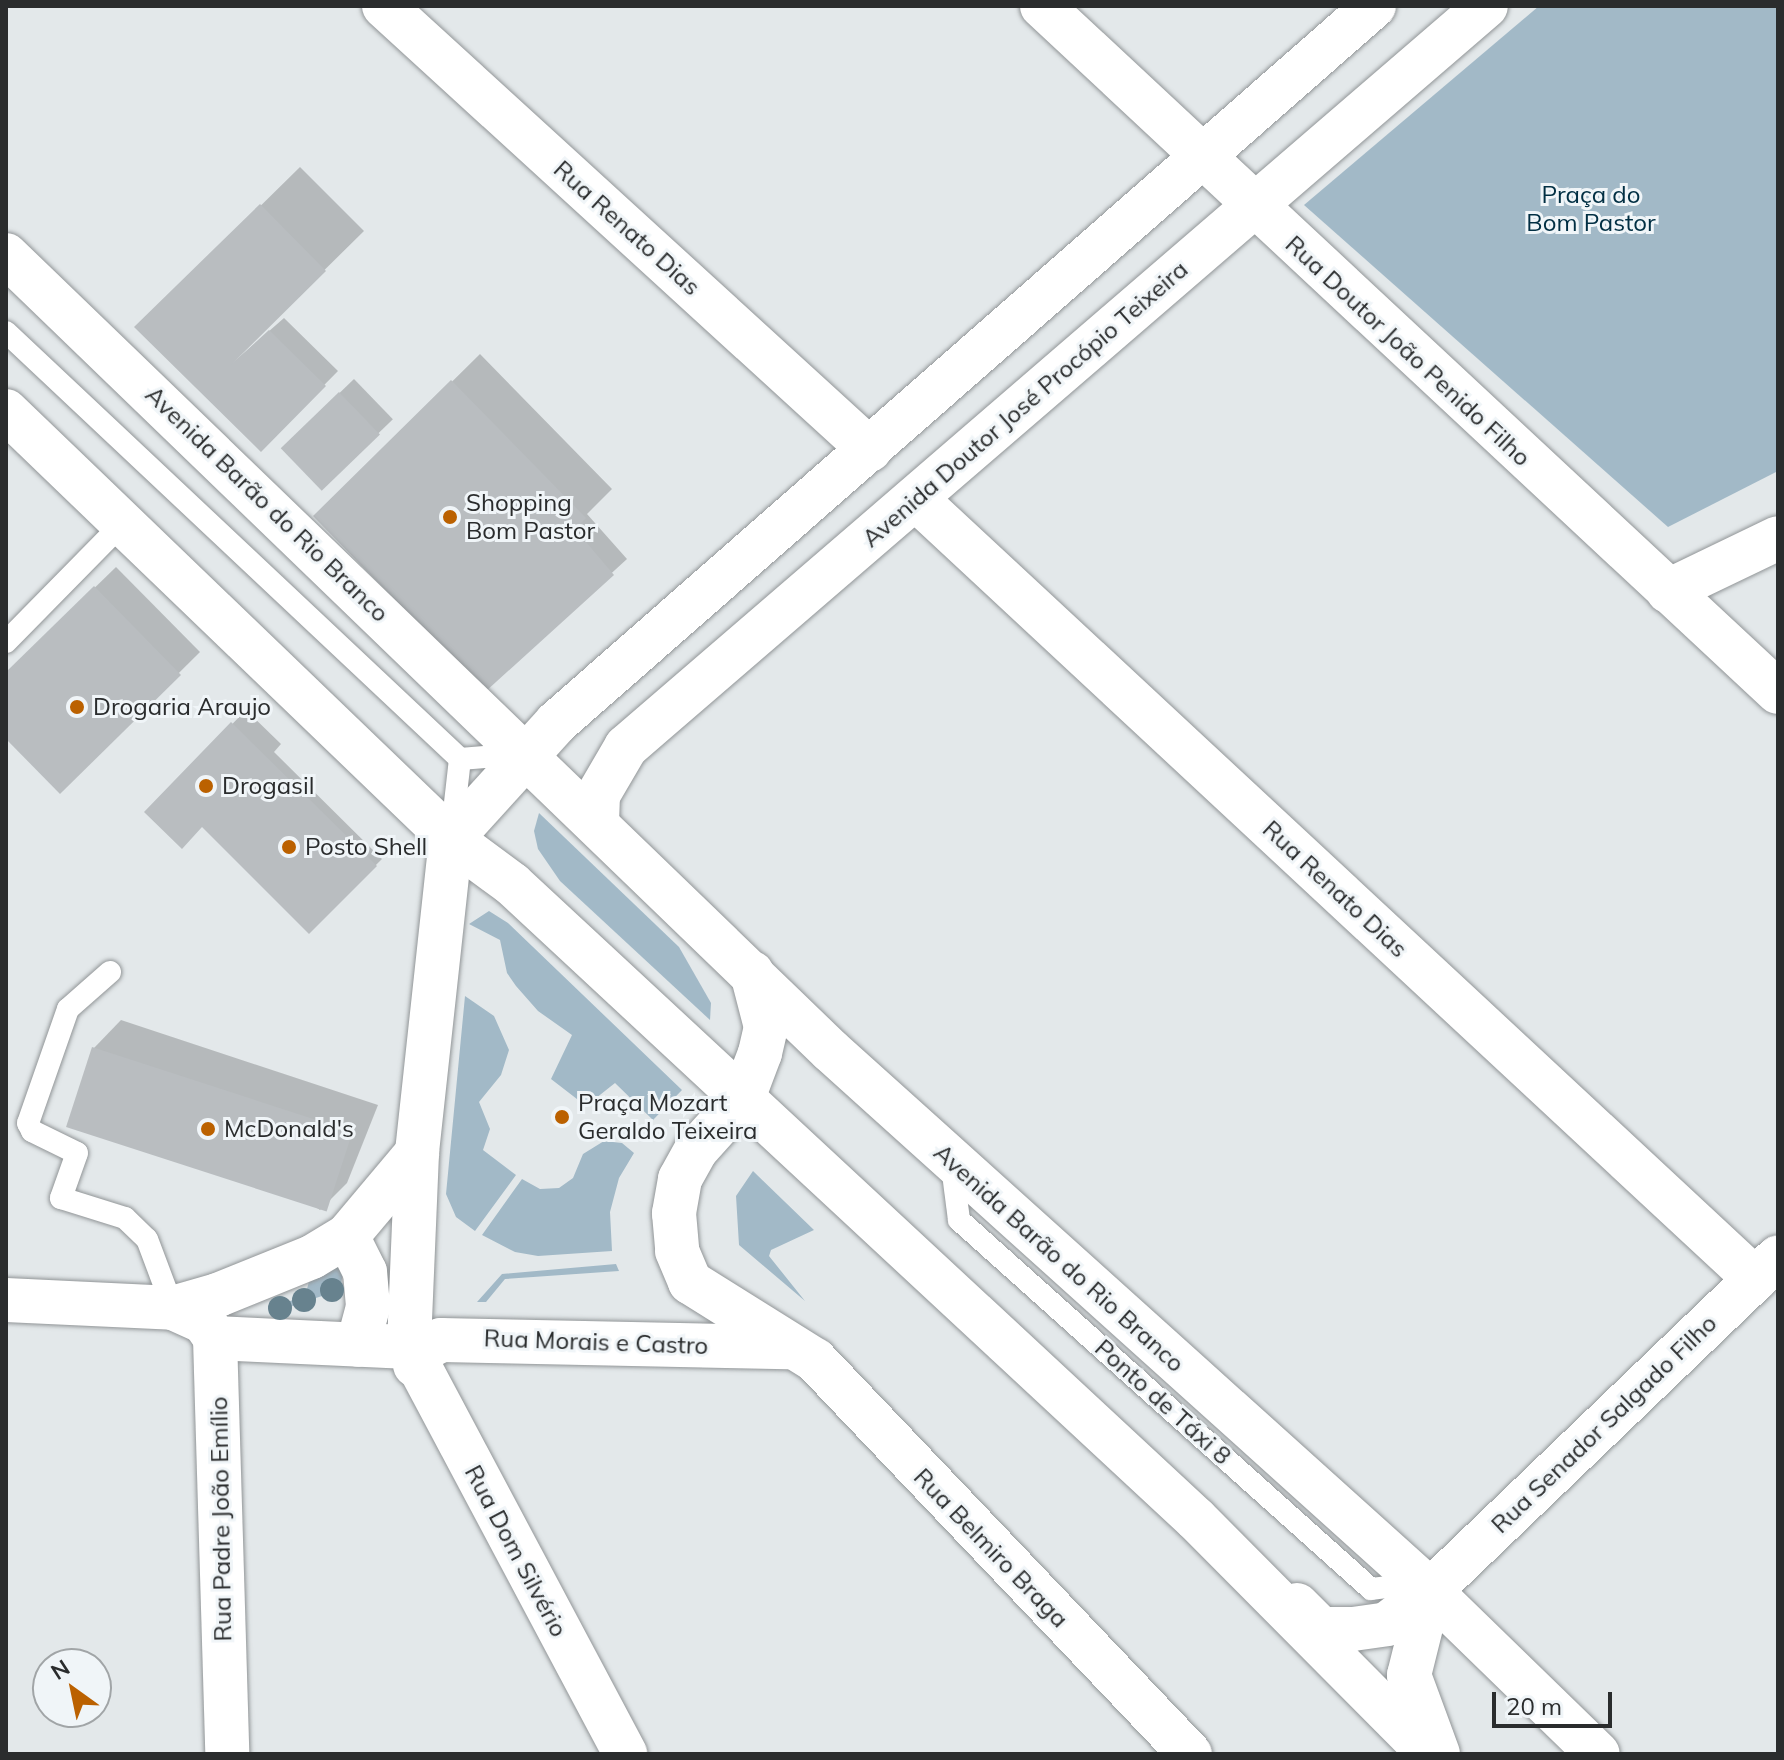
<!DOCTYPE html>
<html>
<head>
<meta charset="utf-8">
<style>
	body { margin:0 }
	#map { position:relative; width:1784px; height:1760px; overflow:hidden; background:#e3e8ea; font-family:Mulish,sans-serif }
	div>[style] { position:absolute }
	.green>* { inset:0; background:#a2b9c7 }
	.shadow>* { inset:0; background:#0003; transform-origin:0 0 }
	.building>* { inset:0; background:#b9bdc0; transform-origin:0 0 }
	.roads { filter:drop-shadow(0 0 2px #919597) drop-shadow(0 0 2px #919597) }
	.lane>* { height:22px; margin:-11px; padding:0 11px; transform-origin:11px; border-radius:11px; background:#fff }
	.street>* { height:44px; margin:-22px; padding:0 22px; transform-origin:22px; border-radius:22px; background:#fff }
	.secondary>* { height:44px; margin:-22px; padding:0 22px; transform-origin:22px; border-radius:22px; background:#fff }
	.trees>* { width:24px; height:24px; margin:-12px; border-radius:50%; background:#67828e }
	.dots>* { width:22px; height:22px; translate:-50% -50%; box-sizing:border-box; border:4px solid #f0f5f8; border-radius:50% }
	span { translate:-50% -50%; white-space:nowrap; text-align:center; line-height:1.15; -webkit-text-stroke:6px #f0f5f8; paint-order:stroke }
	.park-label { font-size:24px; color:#012f43 }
	.street-label { font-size:24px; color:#2a2c2d }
	.poi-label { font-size:24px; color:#2a2c2d }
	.left { translate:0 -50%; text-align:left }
	.frame { position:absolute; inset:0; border:8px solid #2a2c2d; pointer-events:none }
	.north { position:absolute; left:32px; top:1648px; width:80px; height:80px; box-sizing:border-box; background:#f0f5f8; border:2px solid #a1a5a7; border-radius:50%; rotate:327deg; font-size:22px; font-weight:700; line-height:32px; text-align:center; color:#2a2c2d }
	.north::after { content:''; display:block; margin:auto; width:28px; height:36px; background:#bb6100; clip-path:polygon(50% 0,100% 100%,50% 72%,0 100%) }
	.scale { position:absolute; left:1492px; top:1692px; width:120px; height:36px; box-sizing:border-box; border:4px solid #2a2c2d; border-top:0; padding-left:10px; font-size:24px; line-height:28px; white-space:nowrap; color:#2a2c2d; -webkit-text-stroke:6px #f0f5f8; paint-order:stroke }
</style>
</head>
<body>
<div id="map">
	<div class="green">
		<div style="clip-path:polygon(1539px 6px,1778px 6px,1778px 471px,1668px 527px,1304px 205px)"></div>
		<div style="clip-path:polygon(539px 813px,679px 947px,711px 1003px,710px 1020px,560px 881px,538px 849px,534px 831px)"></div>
		<div style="clip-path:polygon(489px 911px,508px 923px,682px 1090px,653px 1120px,615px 1083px,586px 1106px,551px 1079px,572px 1035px,538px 1011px,516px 986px,507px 973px,500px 940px,469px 924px)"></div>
		<div style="clip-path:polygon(465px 996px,494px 1016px,509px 1050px,501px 1075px,479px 1102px,490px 1129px,483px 1150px,516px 1175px,475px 1231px,456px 1217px,446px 1194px)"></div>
		<div style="clip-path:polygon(604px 1141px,622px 1143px,634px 1153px,619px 1178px,610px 1212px,612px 1251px,538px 1256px,515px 1252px,482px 1235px,522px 1179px,540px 1189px,559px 1188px,573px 1178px,583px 1154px)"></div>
		<div style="clip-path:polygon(753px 1171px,814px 1230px,771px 1250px,769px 1256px,805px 1301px,739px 1245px,736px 1196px)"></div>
		<div style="clip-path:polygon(346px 1255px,340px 1290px,271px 1313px,272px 1307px,305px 1296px,310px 1278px)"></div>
		<div style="clip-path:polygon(616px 1264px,619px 1271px,505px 1279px,486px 1302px,477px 1302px,502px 1274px)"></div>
	</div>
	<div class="shadow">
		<div style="clip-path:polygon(300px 167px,364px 231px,213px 380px,284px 318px,338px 371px,261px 449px,137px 327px)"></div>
		<div style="clip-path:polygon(480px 354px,612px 489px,587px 514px,627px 559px,485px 689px,316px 516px)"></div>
		<div style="left:354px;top:379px;width:56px;height:98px;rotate:46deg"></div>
		<div style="clip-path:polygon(116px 567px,200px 652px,60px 791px,6px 737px,6px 674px)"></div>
		<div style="clip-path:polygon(246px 710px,281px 744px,274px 752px,382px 859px,309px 931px,202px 825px,146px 812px)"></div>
		<div style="clip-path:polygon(121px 1020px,378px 1105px,347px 1183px,320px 1210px,94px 1048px)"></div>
	</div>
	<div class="building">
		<div style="clip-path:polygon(260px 204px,326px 271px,231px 365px,269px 330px,326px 386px,261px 452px,134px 327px)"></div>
		<div style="clip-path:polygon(451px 380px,586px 518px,575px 529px,614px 575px,485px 692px,313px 516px)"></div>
		<div style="left:339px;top:392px;width:59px;height:81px;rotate:46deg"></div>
		<div style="clip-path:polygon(94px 586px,181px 675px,60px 794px,6px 739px,6px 672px)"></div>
		<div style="clip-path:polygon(231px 722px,377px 866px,309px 934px,202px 827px,182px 849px,144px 812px)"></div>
		<div style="left:92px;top:1047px;width:274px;height:84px;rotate:18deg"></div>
	</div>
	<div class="roads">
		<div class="lane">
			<div style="left:6px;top:332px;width:623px;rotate:43.24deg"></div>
			<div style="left:460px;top:759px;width:62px;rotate:-4.6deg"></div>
			<div style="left:6px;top:642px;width:170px;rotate:-45.5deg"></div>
			<div style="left:452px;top:829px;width:70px;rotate:-83.5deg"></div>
			<div style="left:110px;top:972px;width:56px;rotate:138.6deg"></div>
			<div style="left:68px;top:1009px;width:121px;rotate:109.3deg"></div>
			<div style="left:28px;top:1123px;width:9px;rotate:63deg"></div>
			<div style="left:32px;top:1131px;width:50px;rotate:26.1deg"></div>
			<div style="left:77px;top:1153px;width:48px;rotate:109.6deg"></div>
			<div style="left:61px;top:1198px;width:67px;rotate:17.4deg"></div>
			<div style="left:125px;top:1218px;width:30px;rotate:44deg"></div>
			<div style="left:147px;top:1239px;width:74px;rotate:69.4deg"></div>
			<div style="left:952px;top:1166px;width:54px;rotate:82.6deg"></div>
			<div style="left:959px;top:1220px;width:553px;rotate:41.85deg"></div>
			<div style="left:1371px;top:1589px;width:49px;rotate:-7deg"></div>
		</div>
		<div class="street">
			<div style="left:384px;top:6px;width:658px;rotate:42.41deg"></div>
			<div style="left:1042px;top:6px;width:1006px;rotate:42.99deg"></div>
			<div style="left:916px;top:499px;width:1146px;rotate:42.91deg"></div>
			<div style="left:1668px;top:591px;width:122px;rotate:-25.7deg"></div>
			<div style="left:347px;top:1236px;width:40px;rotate:63.4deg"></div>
			<div style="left:365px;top:1272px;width:35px;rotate:85deg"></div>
			<div style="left:368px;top:1307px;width:39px;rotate:105deg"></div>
			<div style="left:173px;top:1308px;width:34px;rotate:24deg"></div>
			<div style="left:204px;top:1322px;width:19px;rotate:55deg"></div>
			<div style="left:215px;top:1338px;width:416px;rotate:88.3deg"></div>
			<div style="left:215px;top:1338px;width:194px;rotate:2.7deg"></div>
			<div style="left:415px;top:1365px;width:20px;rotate:-57deg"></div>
			<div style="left:426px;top:1348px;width:17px;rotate:-28deg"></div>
			<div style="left:441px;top:1340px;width:347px;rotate:1.2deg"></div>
			<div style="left:1430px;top:1591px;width:482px;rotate:-43.8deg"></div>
		</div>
		<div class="secondary">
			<div style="left:6px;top:255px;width:1146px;rotate:43.98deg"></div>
			<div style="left:831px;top:1051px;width:795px;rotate:41.99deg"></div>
			<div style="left:1422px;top:1583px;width:245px;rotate:44.2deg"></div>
			<div style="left:6px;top:411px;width:617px;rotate:43.88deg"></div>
			<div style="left:451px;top:839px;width:76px;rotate:36.4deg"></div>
			<div style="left:512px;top:884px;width:933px;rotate:42.87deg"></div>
			<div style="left:1196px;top:1519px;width:331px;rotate:45.2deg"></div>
			<div style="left:597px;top:823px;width:28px;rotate:-88deg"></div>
			<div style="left:598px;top:795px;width:56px;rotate:-59.7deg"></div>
			<div style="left:626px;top:747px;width:1135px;rotate:-40.75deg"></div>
			<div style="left:451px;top:839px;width:156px;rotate:-47.8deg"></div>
			<div style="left:556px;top:723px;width:1088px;rotate:-41.24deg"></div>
			<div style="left:451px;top:839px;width:316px;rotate:96.2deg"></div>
			<div style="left:417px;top:1153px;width:194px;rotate:92.4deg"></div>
			<div style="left:409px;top:1347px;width:461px;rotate:62deg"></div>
			<div style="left:752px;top:973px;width:56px;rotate:75.5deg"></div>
			<div style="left:766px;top:1027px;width:27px;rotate:103deg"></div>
			<div style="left:760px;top:1053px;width:48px;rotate:110.7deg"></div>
			<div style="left:743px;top:1098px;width:70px;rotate:132.1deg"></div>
			<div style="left:696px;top:1150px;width:33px;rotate:119deg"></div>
			<div style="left:680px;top:1179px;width:35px;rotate:100deg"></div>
			<div style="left:674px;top:1213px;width:38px;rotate:85deg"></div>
			<div style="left:677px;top:1251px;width:34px;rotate:67deg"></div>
			<div style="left:690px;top:1282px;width:147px;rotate:32deg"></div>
			<div style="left:815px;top:1360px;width:544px;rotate:46.42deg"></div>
			<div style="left:6px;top:1300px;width:167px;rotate:2.7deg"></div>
			<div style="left:173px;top:1308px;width:47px;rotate:-16.1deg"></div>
			<div style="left:218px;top:1295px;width:101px;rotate:-22deg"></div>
			<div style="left:312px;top:1257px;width:41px;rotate:-31deg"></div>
			<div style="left:347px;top:1236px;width:109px;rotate:-49.9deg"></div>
			<div style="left:1430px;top:1591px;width:87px;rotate:104deg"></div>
			<div style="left:1409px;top:1675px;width:84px;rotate:69.8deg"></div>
			<div style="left:1297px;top:1605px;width:34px;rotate:45deg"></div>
			<div style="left:1321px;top:1629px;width:32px"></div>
			<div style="left:1353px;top:1629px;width:34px;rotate:-8deg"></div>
			<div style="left:1387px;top:1624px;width:54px;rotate:-37.5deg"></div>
		</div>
	</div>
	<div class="trees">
		<div style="left:332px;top:1290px"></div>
		<div style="left:304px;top:1300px"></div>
		<div style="left:280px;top:1308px"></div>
	</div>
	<div class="dots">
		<div style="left:450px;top:517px;background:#bb6100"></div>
		<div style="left:77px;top:707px;background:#bb6100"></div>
		<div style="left:206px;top:786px;background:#bb6100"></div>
		<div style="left:289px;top:847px;background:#bb6100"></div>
		<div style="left:562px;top:1117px;background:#bb6100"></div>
		<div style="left:208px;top:1129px;background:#bb6100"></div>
	</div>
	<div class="park-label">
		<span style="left:1591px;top:209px">Praça do<br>Bom Pastor</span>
	</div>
	<div class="street-label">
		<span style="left:627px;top:228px;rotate:42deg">Rua Renato Dias</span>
		<span style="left:1408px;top:351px;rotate:43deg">Rua Doutor João Penido Filho</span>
		<span style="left:1025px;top:404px;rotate:-41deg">Avenida Doutor José Procópio Teixeira</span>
		<span style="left:267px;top:504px;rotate:44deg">Avenida Barão do Rio Branco</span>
		<span style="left:1335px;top:889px;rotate:43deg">Rua Renato Dias</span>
		<span style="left:1059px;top:1258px;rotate:42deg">Avenida Barão do Rio Branco</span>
		<span style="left:596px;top:1342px;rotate:2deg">Rua Morais e Castro</span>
		<span style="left:1163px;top:1402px;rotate:42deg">Ponto de Táxi 8</span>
		<span style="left:1604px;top:1424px;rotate:-44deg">Rua Senador Salgado Filho</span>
		<span style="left:221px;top:1519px;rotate:-91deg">Rua Padre João Emílio</span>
		<span style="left:991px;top:1548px;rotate:46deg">Rua Belmiro Braga</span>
		<span style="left:516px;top:1551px;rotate:62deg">Rua Dom Silvério</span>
	</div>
	<div class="poi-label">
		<span class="left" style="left:466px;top:517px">Shopping<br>Bom Pastor</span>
		<span class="left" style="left:93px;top:707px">Drogaria Araujo</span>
		<span class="left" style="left:222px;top:786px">Drogasil</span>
		<span class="left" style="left:305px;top:847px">Posto Shell</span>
		<span class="left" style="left:578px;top:1117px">Praça Mozart<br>Geraldo Teixeira</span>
		<span class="left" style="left:224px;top:1129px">McDonald's</span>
	</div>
	<div class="frame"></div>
	<div class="north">N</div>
	<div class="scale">20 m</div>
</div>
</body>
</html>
